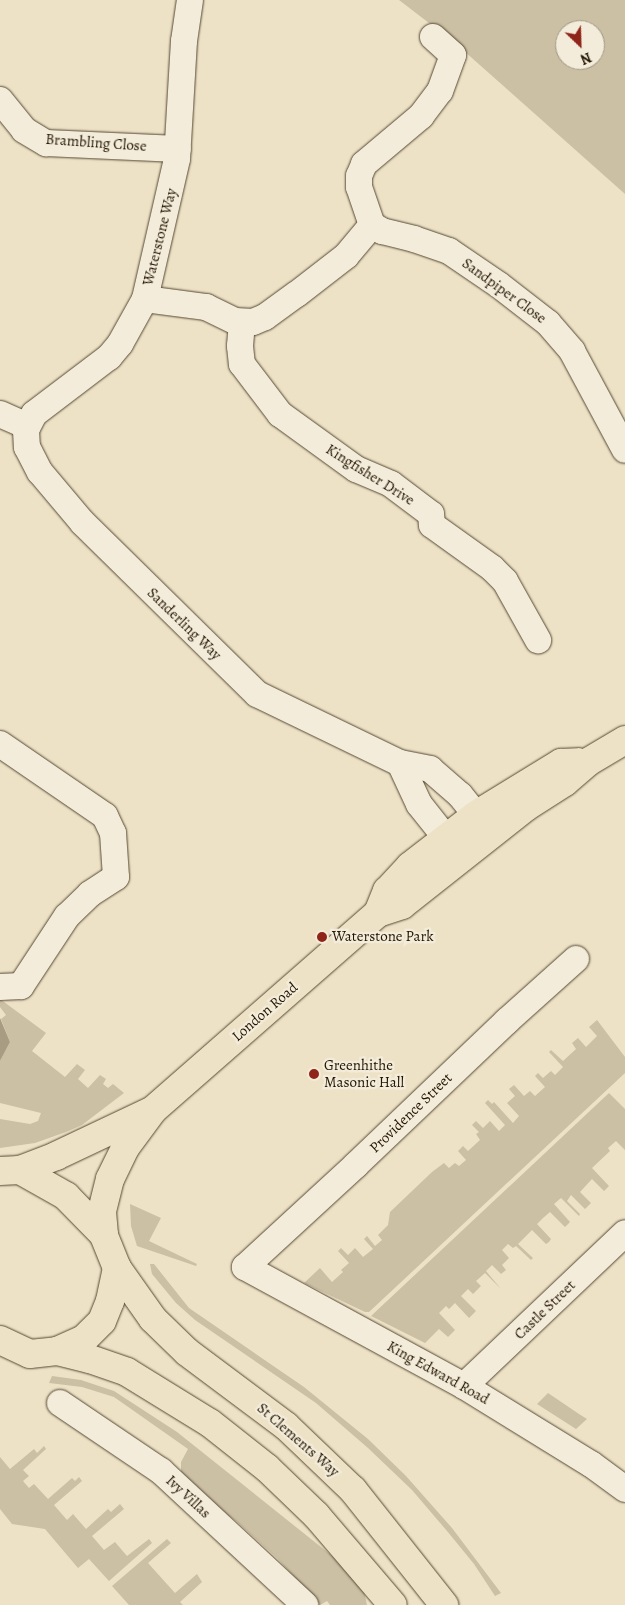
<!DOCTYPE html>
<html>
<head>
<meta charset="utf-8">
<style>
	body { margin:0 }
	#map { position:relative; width:625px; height:1605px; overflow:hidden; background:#ede2c6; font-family:Alegreya,serif }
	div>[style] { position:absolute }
	.green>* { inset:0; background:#cbbfa4 }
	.water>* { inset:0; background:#a89c83 }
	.roads { filter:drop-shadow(0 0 1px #564832) drop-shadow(0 0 1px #564832) }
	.minor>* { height:26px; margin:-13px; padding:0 13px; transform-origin:13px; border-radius:13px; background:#f3ecda }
	.primary>* { height:28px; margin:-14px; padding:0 14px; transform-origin:14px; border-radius:14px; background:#ede2c6 }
	.dots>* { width:14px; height:14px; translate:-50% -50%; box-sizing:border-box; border:2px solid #f3ecda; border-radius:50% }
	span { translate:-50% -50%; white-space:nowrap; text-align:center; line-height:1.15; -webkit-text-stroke:4.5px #f3ecda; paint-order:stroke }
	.street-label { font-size:15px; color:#231400 }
	.poi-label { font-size:15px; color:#231400 }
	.left { translate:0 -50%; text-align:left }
	.north { position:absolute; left:555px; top:20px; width:50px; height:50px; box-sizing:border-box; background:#f3ecda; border:1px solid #a09683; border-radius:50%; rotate:156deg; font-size:14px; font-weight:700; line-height:20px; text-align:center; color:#231400 }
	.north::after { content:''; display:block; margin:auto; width:18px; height:22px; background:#8f2418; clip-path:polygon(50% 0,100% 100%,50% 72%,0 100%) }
</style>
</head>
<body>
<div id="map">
	<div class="green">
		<div style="clip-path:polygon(evenodd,399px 0,625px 0,625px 194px,455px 43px,399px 0,565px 30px,595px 30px,595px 60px,565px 60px,565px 30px)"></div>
		<div style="clip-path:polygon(0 999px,46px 1033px,32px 1051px,65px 1077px,77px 1064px,85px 1070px,78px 1079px,88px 1088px,100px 1075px,106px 1079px,103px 1084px,108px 1088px,113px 1084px,124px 1093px,82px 1125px,66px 1132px,35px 1143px,0 1148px,0 1119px,30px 1124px,38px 1121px,41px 1113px,0 1103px,0 1061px,10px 1042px,1px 1019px,6px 1015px,0 1007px)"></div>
		<div style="clip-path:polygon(597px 1020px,625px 1057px,625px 1073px,369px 1312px,365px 1312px,304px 1283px,320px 1268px,332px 1282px,343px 1272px,341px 1270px,349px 1263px,338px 1251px,341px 1248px,348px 1255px,355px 1248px,363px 1257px,373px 1249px,364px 1239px,367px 1236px,375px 1246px,382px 1240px,378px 1235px,388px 1225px,390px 1212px,432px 1172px,444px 1163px,449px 1168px,455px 1163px,459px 1166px,466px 1160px,458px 1151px,463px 1146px,468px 1151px,480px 1140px,476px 1134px,479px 1132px,472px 1125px,476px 1121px,483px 1128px,490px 1121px,499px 1131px,505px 1125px,485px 1103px,488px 1100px,492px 1104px,494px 1102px,513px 1123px,519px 1116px,507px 1103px,515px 1096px,509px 1089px,514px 1085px,524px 1096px,530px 1091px,535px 1096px,545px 1087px,535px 1076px,538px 1073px,543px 1078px,551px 1071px,555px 1075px,563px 1067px,549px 1052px,551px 1050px,563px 1061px,576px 1049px,572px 1043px,578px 1038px,586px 1047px,597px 1036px,589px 1027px)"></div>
		<div style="clip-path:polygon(609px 1093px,625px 1109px,625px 1150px,616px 1141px,608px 1148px,610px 1151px,592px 1168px,609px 1186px,604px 1191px,592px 1179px,580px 1192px,591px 1203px,585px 1209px,571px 1195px,567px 1201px,580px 1214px,579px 1216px,561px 1198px,554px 1204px,570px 1222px,565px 1227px,550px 1212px,543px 1218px,537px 1224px,551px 1239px,549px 1242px,546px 1244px,532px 1230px,518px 1244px,533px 1258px,531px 1260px,516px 1246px,513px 1248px,508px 1244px,502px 1250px,509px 1258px,502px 1265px,506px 1270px,501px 1274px,492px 1265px,486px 1271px,501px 1289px,485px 1273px,476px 1281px,481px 1286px,473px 1294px,468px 1289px,461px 1296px,476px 1311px,469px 1318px,455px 1303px,449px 1309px,446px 1306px,439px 1313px,455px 1330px,448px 1337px,439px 1329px,425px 1343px,371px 1316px)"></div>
		<div style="clip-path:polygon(130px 1204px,161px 1218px,149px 1241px,197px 1264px,196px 1266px,137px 1246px,131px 1226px)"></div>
		<div style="clip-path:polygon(150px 1264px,154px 1264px,189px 1308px,304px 1387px,368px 1439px,406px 1476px,452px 1528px,501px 1593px,495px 1596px,474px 1564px,447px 1531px,412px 1490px,368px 1448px,316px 1403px,195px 1320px,176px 1303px,152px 1274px)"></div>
		<div style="clip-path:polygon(52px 1376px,81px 1380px,114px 1391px,177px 1432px,336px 1559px,352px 1574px,364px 1591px,367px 1605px,330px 1605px,327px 1601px,320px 1605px,277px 1558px,236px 1521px,202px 1496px,181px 1473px,181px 1462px,188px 1449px,114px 1397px,82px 1387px,49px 1383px)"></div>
		<div style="clip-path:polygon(548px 1393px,579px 1414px,587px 1419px,576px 1429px,537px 1404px)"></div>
		<div style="clip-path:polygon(44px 1446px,46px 1449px,23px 1470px,29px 1476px,23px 1481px,29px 1488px,34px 1484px,48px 1499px,72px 1478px,75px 1481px,79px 1477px,82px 1481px,54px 1505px,67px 1520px,73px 1514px,86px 1529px,108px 1509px,111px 1512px,120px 1504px,124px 1509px,92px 1536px,104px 1550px,115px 1542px,127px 1556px,149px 1539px,152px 1543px,109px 1581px,89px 1559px,78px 1568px,45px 1529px,12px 1524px,0 1509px,0 1457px,10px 1469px,34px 1449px,37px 1453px)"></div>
		<div style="clip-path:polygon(167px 1539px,171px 1543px,148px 1563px,175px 1593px,197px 1574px,202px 1582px,180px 1602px,183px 1605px,129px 1605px,112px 1586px)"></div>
	</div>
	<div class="water">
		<div style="clip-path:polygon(0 1018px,10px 1042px,0 1061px)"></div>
	</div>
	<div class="roads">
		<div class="minor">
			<div style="left:190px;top:0;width:41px;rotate:98.3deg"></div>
			<div style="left:184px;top:41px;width:118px;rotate:93.4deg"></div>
			<div style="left:177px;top:159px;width:144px;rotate:102.9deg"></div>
			<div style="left:145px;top:299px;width:51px;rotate:119.1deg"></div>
			<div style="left:120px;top:344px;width:17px;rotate:130deg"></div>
			<div style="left:109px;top:357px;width:94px;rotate:142.8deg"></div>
			<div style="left:34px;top:414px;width:18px;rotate:117deg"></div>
			<div style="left:26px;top:430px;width:17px;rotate:87deg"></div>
			<div style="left:27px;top:447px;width:28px;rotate:63deg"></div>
			<div style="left:40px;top:472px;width:67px;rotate:49.9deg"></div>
			<div style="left:83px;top:523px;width:244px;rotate:44.5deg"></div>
			<div style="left:257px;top:694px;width:159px;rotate:25.8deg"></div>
			<div style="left:400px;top:763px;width:31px;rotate:11deg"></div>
			<div style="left:430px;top:769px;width:40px;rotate:41deg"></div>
			<div style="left:460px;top:795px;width:26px;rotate:51deg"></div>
			<div style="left:476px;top:815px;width:32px;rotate:92deg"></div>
			<div style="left:475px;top:847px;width:30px;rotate:-163deg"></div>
			<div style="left:446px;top:838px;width:43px;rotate:-128.5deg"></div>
			<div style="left:419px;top:804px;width:45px;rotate:-114.9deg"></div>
			<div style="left:0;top:100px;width:38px;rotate:51deg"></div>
			<div style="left:24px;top:130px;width:26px;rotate:31deg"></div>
			<div style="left:46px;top:143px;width:132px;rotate:2.6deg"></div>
			<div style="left:372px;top:225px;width:12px;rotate:31deg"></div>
			<div style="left:382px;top:231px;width:33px;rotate:14deg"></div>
			<div style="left:414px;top:239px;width:37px;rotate:19deg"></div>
			<div style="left:449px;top:251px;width:60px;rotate:34.2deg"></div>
			<div style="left:499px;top:285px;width:62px;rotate:37.8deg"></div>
			<div style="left:548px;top:323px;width:37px;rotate:49deg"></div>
			<div style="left:572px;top:351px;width:112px;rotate:61.8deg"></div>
			<div style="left:145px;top:299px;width:62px;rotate:7.5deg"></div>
			<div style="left:206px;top:307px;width:32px;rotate:26deg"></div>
			<div style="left:235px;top:321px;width:18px;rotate:3deg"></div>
			<div style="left:253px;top:322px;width:13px;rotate:-23deg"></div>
			<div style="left:265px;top:317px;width:39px;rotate:-36deg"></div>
			<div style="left:297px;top:294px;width:62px;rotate:-37.8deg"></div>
			<div style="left:346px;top:256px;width:40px;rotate:-50deg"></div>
			<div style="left:372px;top:225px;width:40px;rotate:-108.9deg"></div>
			<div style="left:359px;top:187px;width:11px;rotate:-90deg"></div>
			<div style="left:359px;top:176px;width:13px;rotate:-67deg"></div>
			<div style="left:364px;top:164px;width:75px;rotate:-40.1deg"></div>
			<div style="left:421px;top:116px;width:31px;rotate:-53deg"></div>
			<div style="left:440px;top:91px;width:38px;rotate:-70deg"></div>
			<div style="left:453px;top:55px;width:27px;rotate:-138deg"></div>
			<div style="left:242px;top:323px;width:23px;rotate:95deg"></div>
			<div style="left:240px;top:346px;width:18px;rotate:84deg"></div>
			<div style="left:242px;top:364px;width:63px;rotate:52.8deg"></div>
			<div style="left:280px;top:414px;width:94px;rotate:35.9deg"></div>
			<div style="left:356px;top:469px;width:38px;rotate:23deg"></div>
			<div style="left:391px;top:484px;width:50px;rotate:36.9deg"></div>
			<div style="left:431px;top:514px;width:11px;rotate:85deg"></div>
			<div style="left:432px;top:525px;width:74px;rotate:35.6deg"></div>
			<div style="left:492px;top:568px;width:18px;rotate:45deg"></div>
			<div style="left:505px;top:581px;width:68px;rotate:60.8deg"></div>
			<div style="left:0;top:414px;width:30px;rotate:24deg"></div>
			<div style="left:0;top:744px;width:127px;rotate:34.4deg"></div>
			<div style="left:105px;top:816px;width:19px;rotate:65deg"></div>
			<div style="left:113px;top:833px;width:44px;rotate:86.1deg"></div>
			<div style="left:116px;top:877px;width:31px;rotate:147deg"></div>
			<div style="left:90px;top:894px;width:32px;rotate:136deg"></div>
			<div style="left:67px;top:916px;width:84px;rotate:123.3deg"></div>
			<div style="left:21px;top:986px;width:21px;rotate:177deg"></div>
			<div style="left:576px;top:959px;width:93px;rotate:138.1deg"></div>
			<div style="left:507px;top:1021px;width:209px;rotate:136.4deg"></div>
			<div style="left:356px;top:1165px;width:151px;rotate:137.4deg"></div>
			<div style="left:245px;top:1267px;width:249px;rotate:28.5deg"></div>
			<div style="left:464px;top:1386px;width:149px;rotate:31.6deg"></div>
			<div style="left:591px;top:1464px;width:42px;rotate:36.3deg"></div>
			<div style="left:464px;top:1386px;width:222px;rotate:-43.5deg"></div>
			<div style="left:60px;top:1403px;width:122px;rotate:34deg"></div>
			<div style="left:161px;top:1471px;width:197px;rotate:42.9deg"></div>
		</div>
		<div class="primary">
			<div style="left:378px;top:913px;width:24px;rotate:-68deg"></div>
			<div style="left:387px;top:891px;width:34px;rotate:-47deg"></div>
			<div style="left:410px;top:866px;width:83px;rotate:-37.7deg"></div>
			<div style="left:476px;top:815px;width:100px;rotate:-31.5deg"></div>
			<div style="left:561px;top:763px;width:17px;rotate:-3deg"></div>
			<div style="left:0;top:1171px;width:20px;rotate:-3deg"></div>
			<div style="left:20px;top:1170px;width:39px;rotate:-21deg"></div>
			<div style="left:56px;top:1156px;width:103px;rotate:-25.3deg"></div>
			<div style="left:104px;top:1235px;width:24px;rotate:-95deg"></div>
			<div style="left:102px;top:1211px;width:33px;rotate:-76deg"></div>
			<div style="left:110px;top:1179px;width:34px;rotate:-64deg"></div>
			<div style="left:125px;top:1148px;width:47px;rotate:-53.6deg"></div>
			<div style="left:153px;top:1110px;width:299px;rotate:-41.2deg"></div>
			<div style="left:378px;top:913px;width:25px;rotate:-18deg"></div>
			<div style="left:402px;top:905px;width:158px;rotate:-38.3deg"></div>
			<div style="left:526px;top:807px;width:46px;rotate:-32.7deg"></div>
			<div style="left:565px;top:782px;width:30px;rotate:-41deg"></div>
			<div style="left:588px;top:762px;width:43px;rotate:-30.7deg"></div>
			<div style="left:117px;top:1268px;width:62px;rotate:54.8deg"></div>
			<div style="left:153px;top:1319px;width:47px;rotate:44.1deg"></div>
			<div style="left:187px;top:1352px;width:124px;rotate:36.8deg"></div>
			<div style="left:286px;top:1426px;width:93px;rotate:43.7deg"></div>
			<div style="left:353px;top:1490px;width:147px;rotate:51.6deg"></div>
			<div style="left:0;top:1340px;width:33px;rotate:25deg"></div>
			<div style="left:30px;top:1354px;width:27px;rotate:-6deg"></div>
			<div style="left:57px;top:1351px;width:30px;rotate:-24deg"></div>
			<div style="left:84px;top:1339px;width:25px;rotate:-45deg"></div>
			<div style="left:102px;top:1321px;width:22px;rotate:-68deg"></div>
			<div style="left:110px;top:1301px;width:34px;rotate:-78deg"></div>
			<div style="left:117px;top:1268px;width:35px;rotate:-112deg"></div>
			<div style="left:104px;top:1235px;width:54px;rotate:-134.3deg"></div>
			<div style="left:66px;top:1196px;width:53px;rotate:-150.5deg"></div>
			<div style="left:57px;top:1351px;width:34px;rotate:14deg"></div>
			<div style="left:90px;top:1359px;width:39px;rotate:19deg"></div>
			<div style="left:127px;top:1372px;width:97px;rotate:31.6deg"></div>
			<div style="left:210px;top:1423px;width:73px;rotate:38.3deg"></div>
			<div style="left:267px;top:1468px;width:68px;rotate:43.8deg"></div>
			<div style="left:316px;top:1515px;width:118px;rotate:49.5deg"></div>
		</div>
	</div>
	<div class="dots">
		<div style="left:322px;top:937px;background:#8f2418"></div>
		<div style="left:314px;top:1074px;background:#8f2418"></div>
	</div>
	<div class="street-label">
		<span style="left:96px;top:143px;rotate:4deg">Brambling Close</span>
		<span style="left:160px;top:237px;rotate:-76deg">Waterstone Way</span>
		<span style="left:504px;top:291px;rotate:36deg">Sandpiper Close</span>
		<span style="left:370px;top:475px;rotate:32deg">Kingfisher Drive</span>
		<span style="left:184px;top:624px;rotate:44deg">Sanderling Way</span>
		<span style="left:265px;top:1012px;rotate:-41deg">London Road</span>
		<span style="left:411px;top:1113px;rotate:-44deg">Providence Street</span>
		<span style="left:545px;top:1310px;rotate:-44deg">Castle Street</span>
		<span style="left:438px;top:1373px;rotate:29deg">King Edward Road</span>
		<span style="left:298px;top:1440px;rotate:41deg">St Clements Way</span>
		<span style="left:188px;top:1497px;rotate:43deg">Ivy Villas</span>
	</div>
	<div class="poi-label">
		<span class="left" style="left:332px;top:937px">Waterstone Park</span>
		<span class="left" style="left:324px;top:1074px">Greenhithe<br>Masonic Hall</span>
	</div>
	<div class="north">N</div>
</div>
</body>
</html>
